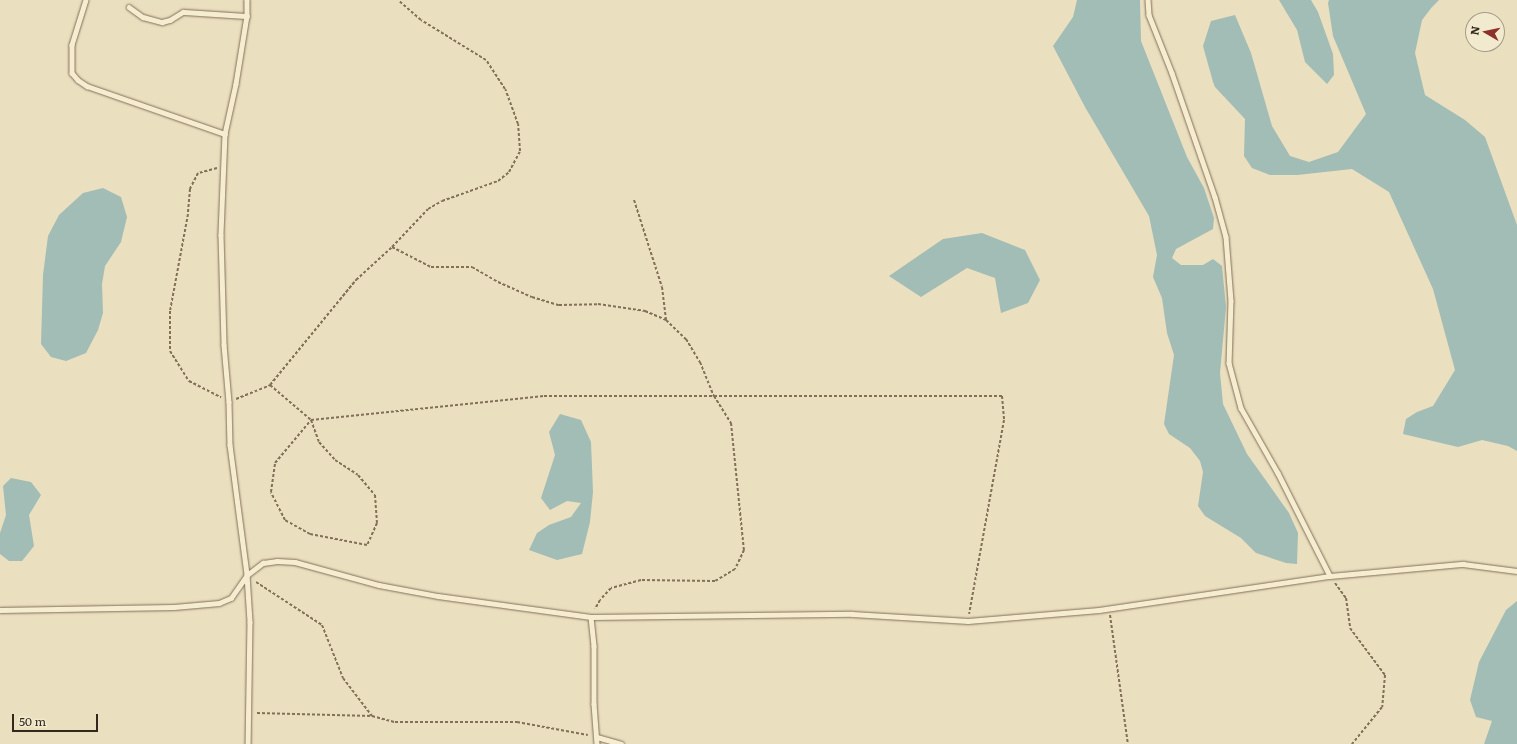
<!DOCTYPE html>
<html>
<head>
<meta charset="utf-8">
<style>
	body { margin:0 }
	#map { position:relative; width:1517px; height:744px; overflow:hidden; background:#eadfbf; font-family:Literata,serif }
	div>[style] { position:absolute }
	.water>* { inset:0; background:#a2bcb6 }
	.path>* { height:2px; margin-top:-1px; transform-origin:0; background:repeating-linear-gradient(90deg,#827059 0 3px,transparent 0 5px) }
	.roads { filter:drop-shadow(0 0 1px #827059) drop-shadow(0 0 1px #827059) }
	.lane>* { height:4.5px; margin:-2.25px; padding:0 2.25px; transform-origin:2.25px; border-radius:2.25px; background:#f6edd1 }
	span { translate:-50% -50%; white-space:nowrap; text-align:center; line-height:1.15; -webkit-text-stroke:3px #f2eace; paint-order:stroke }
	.north { position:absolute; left:1465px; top:12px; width:40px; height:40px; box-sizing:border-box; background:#f2eace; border:1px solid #a59c87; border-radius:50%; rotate:279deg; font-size:11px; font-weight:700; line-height:16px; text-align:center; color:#32281c }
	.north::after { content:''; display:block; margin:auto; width:14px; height:18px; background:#8d312d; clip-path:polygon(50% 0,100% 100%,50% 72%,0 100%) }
	.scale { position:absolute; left:12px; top:714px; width:86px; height:18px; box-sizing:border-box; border:2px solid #32281c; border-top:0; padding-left:5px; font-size:12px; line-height:14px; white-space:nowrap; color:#32281c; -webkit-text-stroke:3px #f2eace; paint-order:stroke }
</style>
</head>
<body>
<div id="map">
	<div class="water">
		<div style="clip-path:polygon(1077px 0,1140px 0,1141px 41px,1187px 157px,1204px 188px,1214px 218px,1213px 229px,1176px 249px,1172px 258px,1181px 265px,1203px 265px,1213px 259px,1222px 266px,1226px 307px,1220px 373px,1223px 404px,1247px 454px,1289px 513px,1298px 533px,1297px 564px,1286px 563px,1256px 553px,1241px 538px,1205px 516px,1198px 506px,1203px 472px,1200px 461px,1190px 448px,1169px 434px,1164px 424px,1174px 355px,1167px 333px,1162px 298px,1153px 277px,1157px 255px,1149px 216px,1085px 107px,1053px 46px,1073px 17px)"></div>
		<div style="clip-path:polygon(1279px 0,1311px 0,1318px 12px,1333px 54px,1334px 75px,1327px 84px,1305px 62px,1297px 30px)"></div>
		<div style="clip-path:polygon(1329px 0,1439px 0,1432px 7px,1422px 20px,1415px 53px,1425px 95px,1465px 120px,1485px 137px,1517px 225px,1517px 451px,1508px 446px,1482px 440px,1458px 447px,1403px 434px,1406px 419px,1417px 412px,1433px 406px,1455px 370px,1433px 289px,1389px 192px,1352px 169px,1297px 175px,1270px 175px,1252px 168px,1244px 156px,1245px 119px,1215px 87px,1213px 82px,1203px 46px,1211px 21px,1235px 15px,1251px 53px,1272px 126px,1290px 156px,1309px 162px,1338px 152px,1366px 114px,1333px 36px,1328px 3px)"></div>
		<div style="clip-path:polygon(103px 188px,121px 197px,127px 217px,121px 242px,105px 266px,102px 284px,103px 313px,98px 330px,86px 353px,66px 361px,51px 357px,41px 344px,43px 275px,48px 236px,59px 215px,83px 193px)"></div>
		<div style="clip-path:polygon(982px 233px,1025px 250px,1040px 280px,1028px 303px,1001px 313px,995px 278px,967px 268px,921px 297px,889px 276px,943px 239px)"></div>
		<div style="clip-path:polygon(560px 414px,581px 420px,591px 442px,593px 492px,590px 522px,582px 554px,557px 560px,529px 550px,537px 533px,549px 525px,571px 517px,581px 503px,567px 501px,550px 510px,541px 498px,555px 455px,549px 432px)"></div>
		<div style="clip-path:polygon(11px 478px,31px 482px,41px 495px,29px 515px,34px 546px,22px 561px,9px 561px,0 554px,0 533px,6px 515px,3px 486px)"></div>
		<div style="clip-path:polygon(1517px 601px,1517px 744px,1484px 744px,1492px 721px,1476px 717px,1470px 700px,1479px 662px,1506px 610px)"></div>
	</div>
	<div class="path">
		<div style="left:217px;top:168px;width:20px;rotate:165deg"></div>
		<div style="left:198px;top:173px;width:18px;rotate:117deg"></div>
		<div style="left:190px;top:189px;width:25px;rotate:95deg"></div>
		<div style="left:188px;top:214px;width:99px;rotate:100.5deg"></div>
		<div style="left:170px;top:311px;width:40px;rotate:90deg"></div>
		<div style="left:170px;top:351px;width:36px;rotate:58deg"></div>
		<div style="left:189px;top:381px;width:36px;rotate:27deg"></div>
		<div style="left:634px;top:200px;width:91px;rotate:72.2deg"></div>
		<div style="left:662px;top:287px;width:33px;rotate:83deg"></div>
		<div style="left:392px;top:247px;width:44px;rotate:27.1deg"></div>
		<div style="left:431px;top:267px;width:41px"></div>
		<div style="left:472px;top:267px;width:30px;rotate:30deg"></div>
		<div style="left:498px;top:282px;width:37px;rotate:24deg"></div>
		<div style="left:532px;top:297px;width:28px;rotate:17deg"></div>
		<div style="left:559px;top:305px;width:39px;rotate:-1deg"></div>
		<div style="left:598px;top:304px;width:48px;rotate:8.5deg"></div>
		<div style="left:645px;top:311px;width:23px;rotate:23deg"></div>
		<div style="left:666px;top:320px;width:28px;rotate:44deg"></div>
		<div style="left:686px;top:339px;width:27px;rotate:59deg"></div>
		<div style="left:700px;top:362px;width:37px;rotate:68deg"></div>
		<div style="left:714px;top:396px;width:32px;rotate:58deg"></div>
		<div style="left:731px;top:423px;width:128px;rotate:84.2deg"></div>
		<div style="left:744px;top:550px;width:21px;rotate:115deg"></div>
		<div style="left:735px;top:569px;width:23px;rotate:149deg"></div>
		<div style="left:715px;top:581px;width:74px;rotate:-179.2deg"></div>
		<div style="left:641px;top:580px;width:31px;rotate:165deg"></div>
		<div style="left:611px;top:588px;width:16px;rotate:133deg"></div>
		<div style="left:600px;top:600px;width:10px;rotate:119deg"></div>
		<div style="left:270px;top:385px;width:54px;rotate:40.5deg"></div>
		<div style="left:311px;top:420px;width:234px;rotate:-5.9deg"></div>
		<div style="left:544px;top:396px;width:458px"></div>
		<div style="left:1002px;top:396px;width:24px;rotate:85deg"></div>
		<div style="left:1004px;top:420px;width:197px;rotate:100.2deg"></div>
		<div style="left:236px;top:399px;width:37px;rotate:-22deg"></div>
		<div style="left:270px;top:385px;width:136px;rotate:-50.7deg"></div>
		<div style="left:356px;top:280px;width:49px;rotate:-42.5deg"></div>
		<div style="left:392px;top:247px;width:52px;rotate:-46.5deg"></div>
		<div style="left:428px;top:209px;width:16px;rotate:-30deg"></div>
		<div style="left:442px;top:201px;width:59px;rotate:-19.7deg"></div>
		<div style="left:498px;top:181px;width:14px;rotate:-39deg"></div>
		<div style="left:509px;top:172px;width:24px;rotate:-62deg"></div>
		<div style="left:520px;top:151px;width:27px;rotate:-94deg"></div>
		<div style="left:518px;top:124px;width:37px;rotate:-110deg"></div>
		<div style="left:505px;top:89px;width:35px;rotate:-123deg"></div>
		<div style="left:486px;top:60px;width:76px;rotate:-148.4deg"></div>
		<div style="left:421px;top:20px;width:30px;rotate:-139deg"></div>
		<div style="left:311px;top:420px;width:23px;rotate:70deg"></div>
		<div style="left:319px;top:442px;width:24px;rotate:48deg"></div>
		<div style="left:335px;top:460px;width:27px;rotate:33deg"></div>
		<div style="left:358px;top:475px;width:26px;rotate:50deg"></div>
		<div style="left:375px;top:495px;width:28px;rotate:86deg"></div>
		<div style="left:377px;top:523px;width:24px;rotate:114deg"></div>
		<div style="left:367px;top:545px;width:58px;rotate:-169.1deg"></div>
		<div style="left:310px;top:534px;width:29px;rotate:-151deg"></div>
		<div style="left:285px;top:520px;width:31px;rotate:-117deg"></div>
		<div style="left:271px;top:492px;width:29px;rotate:-82deg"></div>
		<div style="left:275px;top:463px;width:56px;rotate:-50.1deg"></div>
		<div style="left:256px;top:582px;width:79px;rotate:33.1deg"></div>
		<div style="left:322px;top:625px;width:57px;rotate:68.4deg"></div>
		<div style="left:343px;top:678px;width:48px;rotate:52.7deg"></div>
		<div style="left:372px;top:716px;width:24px;rotate:15deg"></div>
		<div style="left:395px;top:722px;width:122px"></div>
		<div style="left:517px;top:722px;width:72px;rotate:10.4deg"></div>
		<div style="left:1335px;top:583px;width:19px;rotate:54deg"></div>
		<div style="left:1346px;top:598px;width:30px;rotate:82deg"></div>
		<div style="left:1350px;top:628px;width:59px;rotate:53.3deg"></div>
		<div style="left:1385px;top:675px;width:32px;rotate:95deg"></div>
		<div style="left:1382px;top:707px;width:48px;rotate:129deg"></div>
		<div style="left:1110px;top:615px;width:130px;rotate:82.1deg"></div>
		<div style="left:257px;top:713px;width:115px;rotate:1.5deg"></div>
	</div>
	<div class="roads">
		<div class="lane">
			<div style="left:86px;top:0;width:47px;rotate:107.3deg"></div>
			<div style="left:72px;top:45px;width:28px;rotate:90deg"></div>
			<div style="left:72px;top:73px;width:9px;rotate:49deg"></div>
			<div style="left:78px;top:80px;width:11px;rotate:34deg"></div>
			<div style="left:87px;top:86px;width:146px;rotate:19.2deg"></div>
			<div style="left:247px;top:0;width:16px;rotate:90deg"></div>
			<div style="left:247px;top:16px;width:69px;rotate:99.2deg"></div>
			<div style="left:236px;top:84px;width:51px;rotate:102.4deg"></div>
			<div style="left:225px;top:134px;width:101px;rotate:92.3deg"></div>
			<div style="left:221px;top:235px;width:110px;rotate:88.4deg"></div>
			<div style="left:224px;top:345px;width:57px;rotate:85deg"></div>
			<div style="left:229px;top:402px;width:43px;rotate:88.7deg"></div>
			<div style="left:230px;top:445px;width:131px;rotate:82.5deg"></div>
			<div style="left:247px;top:575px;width:47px;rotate:86.3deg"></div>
			<div style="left:250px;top:622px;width:122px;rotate:90.9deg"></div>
			<div style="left:1148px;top:0;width:15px;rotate:86deg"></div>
			<div style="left:1149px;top:15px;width:62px;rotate:68.4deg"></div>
			<div style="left:1172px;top:73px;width:131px;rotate:70.9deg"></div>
			<div style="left:1215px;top:197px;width:41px;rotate:74.6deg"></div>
			<div style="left:1226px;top:237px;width:64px;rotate:85.5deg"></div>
			<div style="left:1231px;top:301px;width:62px;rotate:91.8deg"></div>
			<div style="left:1229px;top:363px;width:47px;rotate:75.1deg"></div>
			<div style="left:1241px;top:408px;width:75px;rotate:60.4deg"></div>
			<div style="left:1278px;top:473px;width:115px;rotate:63.2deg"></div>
			<div style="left:129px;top:7px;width:17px;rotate:36deg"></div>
			<div style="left:143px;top:17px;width:20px;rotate:15deg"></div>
			<div style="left:162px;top:22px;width:8px;rotate:-14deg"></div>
			<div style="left:170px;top:20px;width:15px;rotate:-32deg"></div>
			<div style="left:183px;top:12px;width:64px;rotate:3.6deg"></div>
			<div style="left:0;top:610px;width:174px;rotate:-1deg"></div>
			<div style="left:174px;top:607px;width:45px;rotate:-5.1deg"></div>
			<div style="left:219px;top:603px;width:13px;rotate:-23deg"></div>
			<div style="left:231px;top:598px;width:28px;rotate:-55deg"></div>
			<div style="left:247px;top:575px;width:20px;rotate:-37deg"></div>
			<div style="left:263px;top:563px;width:14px;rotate:-8deg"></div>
			<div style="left:277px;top:561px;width:18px;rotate:3deg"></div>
			<div style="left:295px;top:562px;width:87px;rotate:15.3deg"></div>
			<div style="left:379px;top:585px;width:60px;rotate:10.6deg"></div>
			<div style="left:438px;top:596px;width:154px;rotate:7.8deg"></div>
			<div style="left:591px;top:617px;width:261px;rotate:-0.7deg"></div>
			<div style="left:852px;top:614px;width:116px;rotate:3.5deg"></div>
			<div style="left:968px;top:621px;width:131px;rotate:-4.8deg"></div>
			<div style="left:1099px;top:610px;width:233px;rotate:-8.4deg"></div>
			<div style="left:1330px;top:576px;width:134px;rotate:-5.2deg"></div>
			<div style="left:1463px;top:564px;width:54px;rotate:7.4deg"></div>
			<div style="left:591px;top:617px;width:29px;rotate:84deg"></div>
			<div style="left:594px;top:646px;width:58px;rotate:90deg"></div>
			<div style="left:594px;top:704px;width:40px;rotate:85.7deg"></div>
			<div style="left:597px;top:737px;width:25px;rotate:16deg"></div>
		</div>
	</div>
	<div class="north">N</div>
	<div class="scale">50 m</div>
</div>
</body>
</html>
